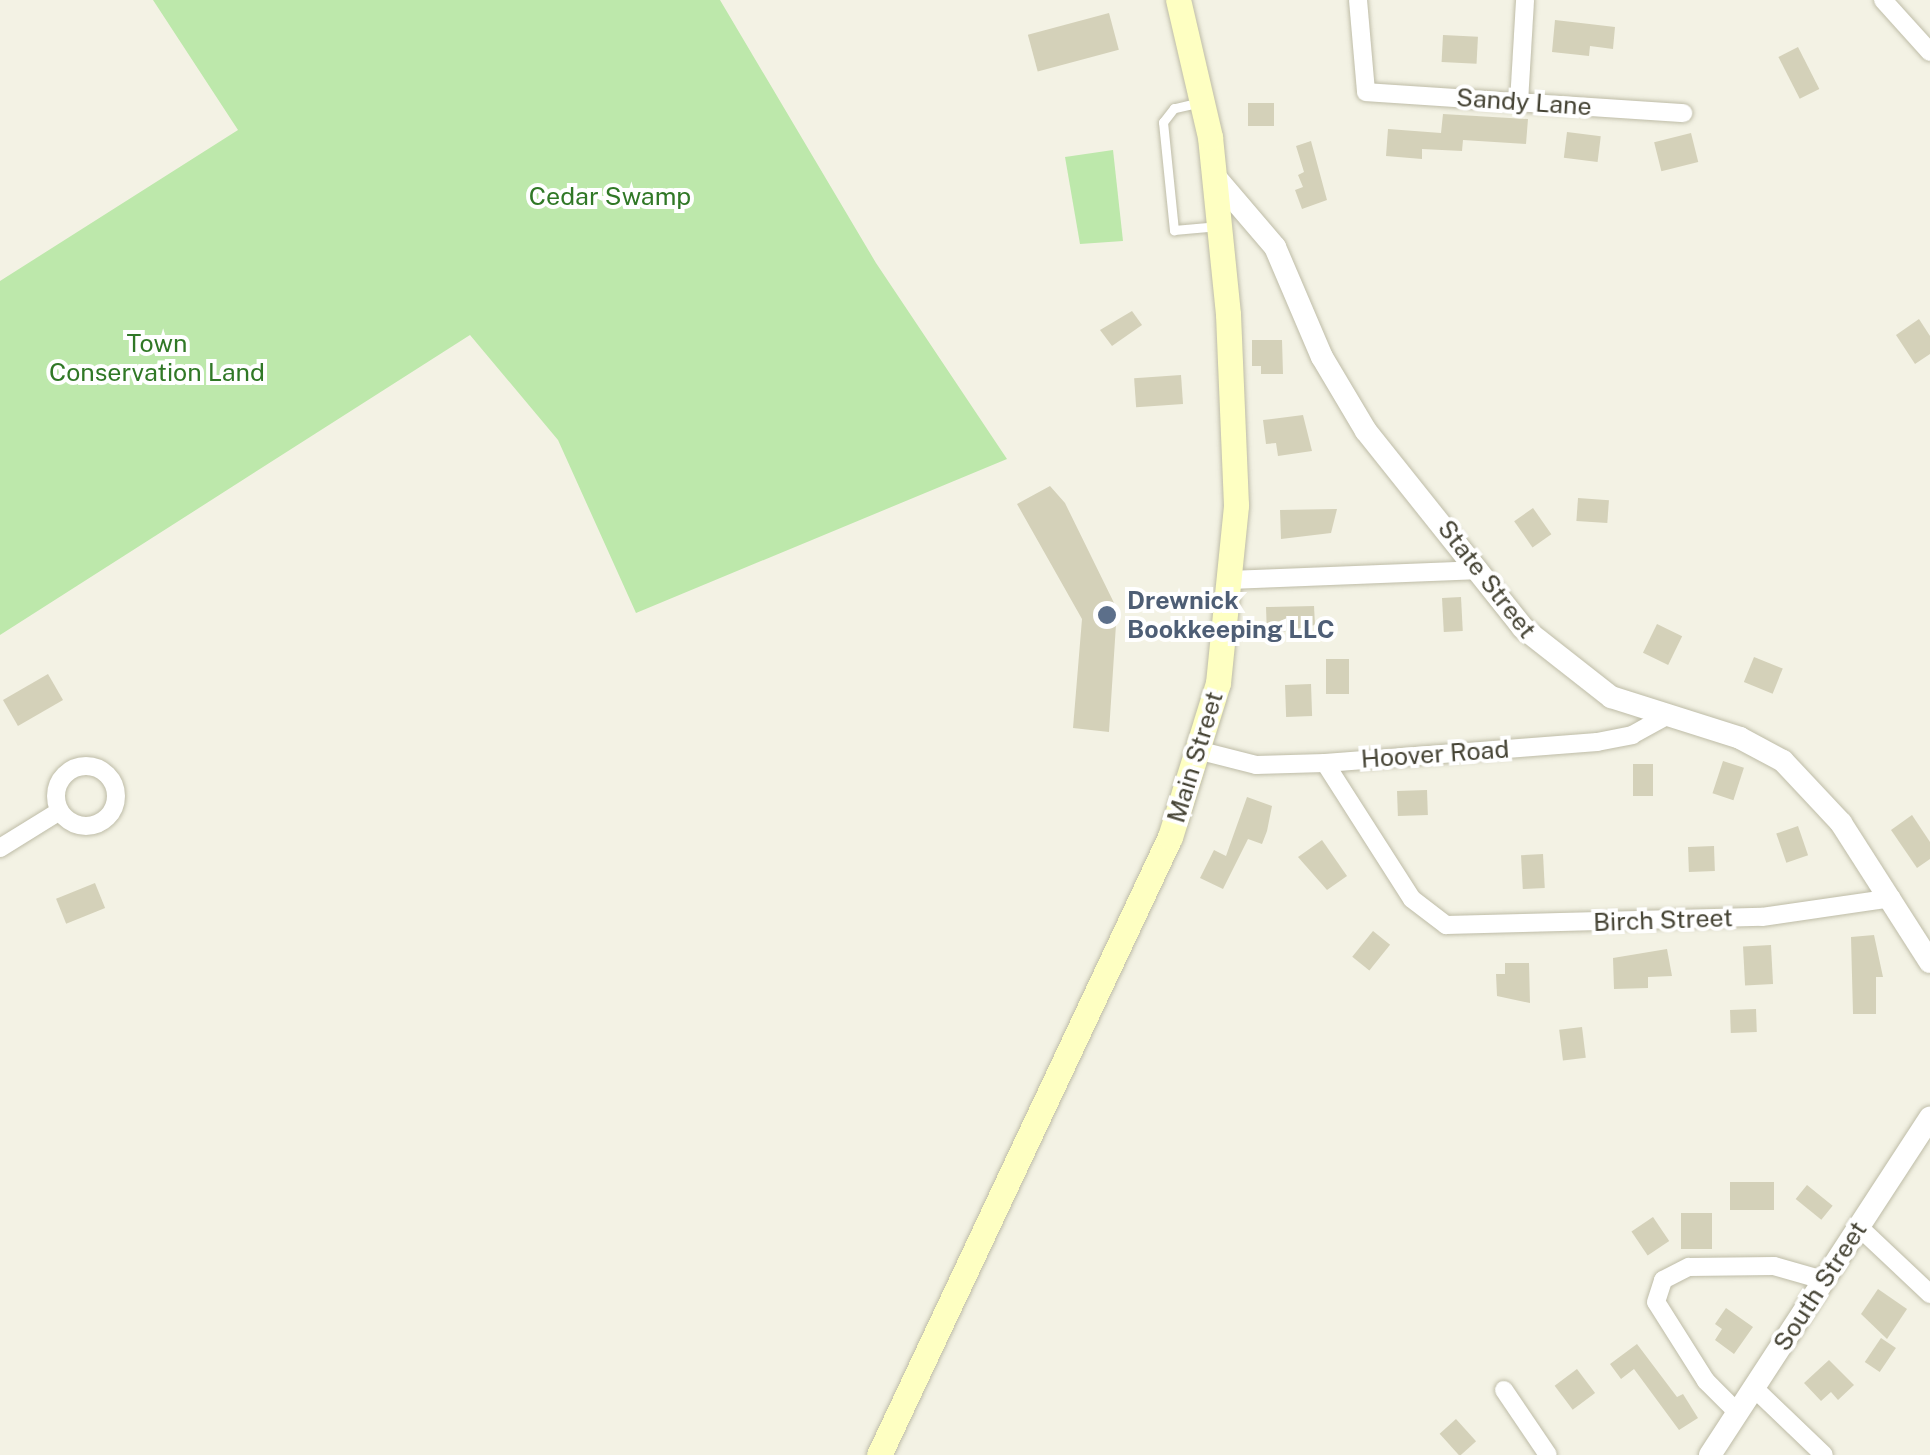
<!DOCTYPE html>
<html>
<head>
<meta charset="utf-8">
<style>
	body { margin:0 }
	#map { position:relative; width:1930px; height:1455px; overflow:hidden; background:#f3f2e4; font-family:"Public Sans",sans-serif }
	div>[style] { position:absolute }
	.green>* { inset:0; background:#bde8ab }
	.building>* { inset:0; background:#d4d1b9; transform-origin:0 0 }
	.roads { filter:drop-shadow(0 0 2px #bebca7) drop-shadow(0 0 2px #bebca7) }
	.service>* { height:9px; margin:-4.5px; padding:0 4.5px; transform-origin:4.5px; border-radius:4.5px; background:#fff }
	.minor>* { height:18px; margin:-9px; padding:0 9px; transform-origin:9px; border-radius:9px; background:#fff }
	.minor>.ring { margin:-9px; padding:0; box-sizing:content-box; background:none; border:18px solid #fff; border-radius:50% }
	.tertiary>* { height:22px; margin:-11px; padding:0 11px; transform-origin:11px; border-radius:11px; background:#fff }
	.secondary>* { height:25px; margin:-12.5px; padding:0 12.5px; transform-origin:12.5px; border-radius:12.5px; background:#feffc2 }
	.dots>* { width:28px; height:28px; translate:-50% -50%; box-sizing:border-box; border:5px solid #fff; border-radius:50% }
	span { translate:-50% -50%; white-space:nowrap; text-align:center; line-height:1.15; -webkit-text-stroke:8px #fff; paint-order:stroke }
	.street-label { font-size:25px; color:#454334 }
	.park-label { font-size:25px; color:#307826 }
	.service-label { font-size:25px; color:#4e5e75; font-weight:700 }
	.left { translate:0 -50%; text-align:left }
</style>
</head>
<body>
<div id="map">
	<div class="green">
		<div style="clip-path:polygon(153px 0,720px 0,876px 263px,1007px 459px,636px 613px,558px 440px,470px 335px,0 635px,0 281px,238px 130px)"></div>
		<div style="clip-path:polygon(1113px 150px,1123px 241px,1080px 244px,1065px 157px)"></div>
	</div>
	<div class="building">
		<div style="left:1109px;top:13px;width:38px;height:84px;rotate:75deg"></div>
		<div style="clip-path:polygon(1555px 20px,1615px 27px,1613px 49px,1590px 46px,1589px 56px,1552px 52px)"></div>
		<div style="left:1443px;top:35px;width:35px;height:27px;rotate:3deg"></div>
		<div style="left:1798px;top:47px;width:47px;height:22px;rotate:63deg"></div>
		<div style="left:1248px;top:103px;width:26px;height:23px"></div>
		<div style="clip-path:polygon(1443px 114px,1528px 119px,1526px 144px,1463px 140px,1462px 151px,1422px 149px,1422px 159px,1386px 156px,1388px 129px,1441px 133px)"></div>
		<div style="left:1567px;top:132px;width:34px;height:26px;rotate:7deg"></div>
		<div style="left:1691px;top:133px;width:30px;height:38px;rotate:76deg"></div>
		<div style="clip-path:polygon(1311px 141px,1327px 200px,1302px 209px,1295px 190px,1303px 187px,1298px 175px,1304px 172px,1296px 146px)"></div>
		<div style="clip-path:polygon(1132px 311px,1142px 325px,1112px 346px,1100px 330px)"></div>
		<div style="clip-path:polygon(1919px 319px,1930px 336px,1930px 354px,1915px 364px,1896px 335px)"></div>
		<div style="clip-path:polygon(1252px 340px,1282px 340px,1283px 374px,1261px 374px,1261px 366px,1252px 366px)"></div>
		<div style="left:1181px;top:375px;width:29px;height:47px;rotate:86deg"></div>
		<div style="clip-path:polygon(1303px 415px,1312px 451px,1278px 456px,1276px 443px,1266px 444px,1263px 420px)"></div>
		<div style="clip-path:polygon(1050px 486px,1065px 503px,1117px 609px,1109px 732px,1073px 728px,1082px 619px,1017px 504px)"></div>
		<div style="left:1578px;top:498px;width:31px;height:23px;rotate:4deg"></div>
		<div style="left:1533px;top:508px;width:32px;height:23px;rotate:55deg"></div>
		<div style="clip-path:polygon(1337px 509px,1331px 533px,1281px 539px,1280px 510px)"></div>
		<div style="left:1461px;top:597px;width:34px;height:19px;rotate:87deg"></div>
		<div style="clip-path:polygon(1314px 606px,1315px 625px,1267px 635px,1266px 607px)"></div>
		<div style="left:1657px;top:624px;width:28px;height:32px;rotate:26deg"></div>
		<div style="left:1754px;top:657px;width:31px;height:27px;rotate:22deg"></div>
		<div style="left:1326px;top:659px;width:23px;height:35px"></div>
		<div style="left:48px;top:674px;width:30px;height:52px;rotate:60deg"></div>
		<div style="left:1311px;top:684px;width:32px;height:26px;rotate:88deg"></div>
		<div style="left:1723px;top:761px;width:22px;height:34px;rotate:18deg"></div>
		<div style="left:1633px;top:764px;width:20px;height:32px"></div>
		<div style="left:1427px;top:790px;width:25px;height:30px;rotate:88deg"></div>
		<div style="clip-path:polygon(1247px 797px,1272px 806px,1267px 831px,1262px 844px,1248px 839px,1223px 889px,1200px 878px,1214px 850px,1226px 856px)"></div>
		<div style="clip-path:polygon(1912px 815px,1930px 842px,1930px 859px,1917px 868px,1891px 830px)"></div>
		<div style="left:1798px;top:826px;width:31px;height:23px;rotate:71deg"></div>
		<div style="clip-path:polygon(1322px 840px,1347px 876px,1327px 890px,1298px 857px)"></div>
		<div style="left:1714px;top:846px;width:25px;height:26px;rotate:88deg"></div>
		<div style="left:1543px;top:854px;width:34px;height:22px;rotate:87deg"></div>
		<div style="left:95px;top:883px;width:27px;height:42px;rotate:68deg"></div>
		<div style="left:1373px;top:931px;width:22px;height:33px;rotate:39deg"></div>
		<div style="clip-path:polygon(1874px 935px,1883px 977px,1876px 977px,1876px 1014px,1853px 1014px,1851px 937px)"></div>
		<div style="left:1771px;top:945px;width:39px;height:28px;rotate:87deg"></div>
		<div style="clip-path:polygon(1667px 949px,1672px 976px,1648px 977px,1648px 988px,1614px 989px,1613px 958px)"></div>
		<div style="clip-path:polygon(1505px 963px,1529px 963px,1530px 1003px,1497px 996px,1496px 974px,1505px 974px)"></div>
		<div style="left:1756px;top:1009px;width:23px;height:26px;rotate:88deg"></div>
		<div style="left:1582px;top:1027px;width:31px;height:23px;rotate:83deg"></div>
		<div style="left:1774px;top:1182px;width:28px;height:44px;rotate:90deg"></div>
		<div style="left:1807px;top:1185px;width:33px;height:18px;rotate:39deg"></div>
		<div style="left:1681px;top:1213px;width:31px;height:36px"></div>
		<div style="left:1653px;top:1217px;width:29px;height:26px;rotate:56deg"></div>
		<div style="clip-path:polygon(1878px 1289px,1907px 1309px,1887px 1339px,1861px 1314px)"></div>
		<div style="clip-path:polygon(1726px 1308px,1753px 1327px,1734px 1354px,1715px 1340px,1722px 1329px,1715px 1324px)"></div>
		<div style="left:1881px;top:1338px;width:18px;height:29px;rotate:34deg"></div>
		<div style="clip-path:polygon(1637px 1344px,1677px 1397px,1683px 1394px,1698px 1418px,1679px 1430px,1634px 1369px,1621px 1379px,1610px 1364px)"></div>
		<div style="clip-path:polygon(1829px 1360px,1854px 1385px,1838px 1400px,1831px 1392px,1821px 1401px,1804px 1383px)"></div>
		<div style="left:1577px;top:1369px;width:30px;height:28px;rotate:53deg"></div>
		<div style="left:1456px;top:1419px;width:30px;height:22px;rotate:48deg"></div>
	</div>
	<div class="roads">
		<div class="service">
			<div style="left:1201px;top:102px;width:28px;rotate:167deg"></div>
			<div style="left:1174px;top:108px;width:18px;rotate:128deg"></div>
			<div style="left:1163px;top:122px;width:109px;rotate:84.2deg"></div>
			<div style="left:1174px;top:230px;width:45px;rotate:-5.1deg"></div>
		</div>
		<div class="minor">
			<div style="left:1358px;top:0;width:92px;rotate:85deg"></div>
			<div style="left:1366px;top:92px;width:318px;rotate:3.8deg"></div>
			<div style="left:1883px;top:0;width:70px;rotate:47.9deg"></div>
			<div style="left:1519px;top:102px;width:102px;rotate:-86.6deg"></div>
			<div style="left:1232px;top:580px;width:247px;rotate:-2.3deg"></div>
			<div style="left:1201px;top:751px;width:57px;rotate:14.3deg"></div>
			<div style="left:1256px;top:765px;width:69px;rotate:-1.7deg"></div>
			<div style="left:1325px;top:763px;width:273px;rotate:-4.4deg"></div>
			<div style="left:1597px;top:742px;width:36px;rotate:-11deg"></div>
			<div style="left:1632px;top:735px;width:37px;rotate:-29deg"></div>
			<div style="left:1325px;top:763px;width:161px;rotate:57.4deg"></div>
			<div style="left:1412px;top:899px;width:43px;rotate:37.4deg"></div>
			<div style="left:1446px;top:925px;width:316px;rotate:-1.5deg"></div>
			<div style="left:1762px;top:917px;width:131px;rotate:-8.3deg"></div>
			<div class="ring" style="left:56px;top:766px;width:42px;height:42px"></div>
			<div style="left:0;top:848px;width:70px;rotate:-31.7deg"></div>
			<div style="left:1859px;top:1227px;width:98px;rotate:43.3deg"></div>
			<div style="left:1753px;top:1387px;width:98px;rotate:43.8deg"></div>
			<div style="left:1504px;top:1390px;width:78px;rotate:55.9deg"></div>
			<div style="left:1737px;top:1412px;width:44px;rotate:-135deg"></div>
			<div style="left:1706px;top:1381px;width:93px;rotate:-122.3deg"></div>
			<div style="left:1656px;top:1302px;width:23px;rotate:-72deg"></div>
			<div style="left:1663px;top:1280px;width:29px;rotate:-27deg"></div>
			<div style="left:1689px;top:1267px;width:85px;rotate:-0.7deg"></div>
			<div style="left:1774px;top:1266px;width:51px;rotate:15.9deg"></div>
		</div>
		<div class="tertiary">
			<div style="left:1216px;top:178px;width:91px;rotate:49.5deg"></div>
			<div style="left:1275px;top:247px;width:120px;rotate:66.9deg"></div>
			<div style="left:1322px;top:357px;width:86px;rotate:59.3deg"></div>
			<div style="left:1366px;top:431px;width:252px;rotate:51.4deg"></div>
			<div style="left:1523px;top:628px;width:112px;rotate:38.1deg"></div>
			<div style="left:1611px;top:697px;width:135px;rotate:17.6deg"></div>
			<div style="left:1740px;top:738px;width:49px;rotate:28.1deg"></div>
			<div style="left:1783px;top:761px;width:85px;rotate:46.9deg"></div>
			<div style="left:1841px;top:823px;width:165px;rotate:57.4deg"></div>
			<div style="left:1710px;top:1455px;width:403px;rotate:-56.9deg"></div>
		</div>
		<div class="secondary">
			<div style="left:879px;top:1455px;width:683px;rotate:-64.79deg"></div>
			<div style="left:1170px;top:837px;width:161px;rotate:-72.7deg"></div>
			<div style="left:1218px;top:683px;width:179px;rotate:-84.2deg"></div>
			<div style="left:1236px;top:505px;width:191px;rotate:-92.4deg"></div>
			<div style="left:1228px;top:314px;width:178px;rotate:-95.8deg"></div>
			<div style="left:1210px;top:137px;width:141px;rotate:-103.1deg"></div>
		</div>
	</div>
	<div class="dots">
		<div style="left:1107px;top:615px;background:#5c6f8a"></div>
	</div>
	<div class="street-label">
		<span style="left:1524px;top:102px;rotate:4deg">Sandy Lane</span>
		<span style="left:1487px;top:579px;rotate:52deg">State Street</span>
		<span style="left:1435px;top:754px;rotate:-4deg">Hoover Road</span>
		<span style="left:1195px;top:757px;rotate:-73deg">Main Street</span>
		<span style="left:1663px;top:920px;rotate:-2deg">Birch Street</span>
		<span style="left:1820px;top:1286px;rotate:-57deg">South Street</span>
	</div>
	<div class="park-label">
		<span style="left:610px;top:196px">Cedar Swamp</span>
		<span style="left:157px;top:358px">Town<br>Conservation Land</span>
	</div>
	<div class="service-label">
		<span class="left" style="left:1127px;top:615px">Drewnick<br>Bookkeeping LLC</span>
	</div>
</div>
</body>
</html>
